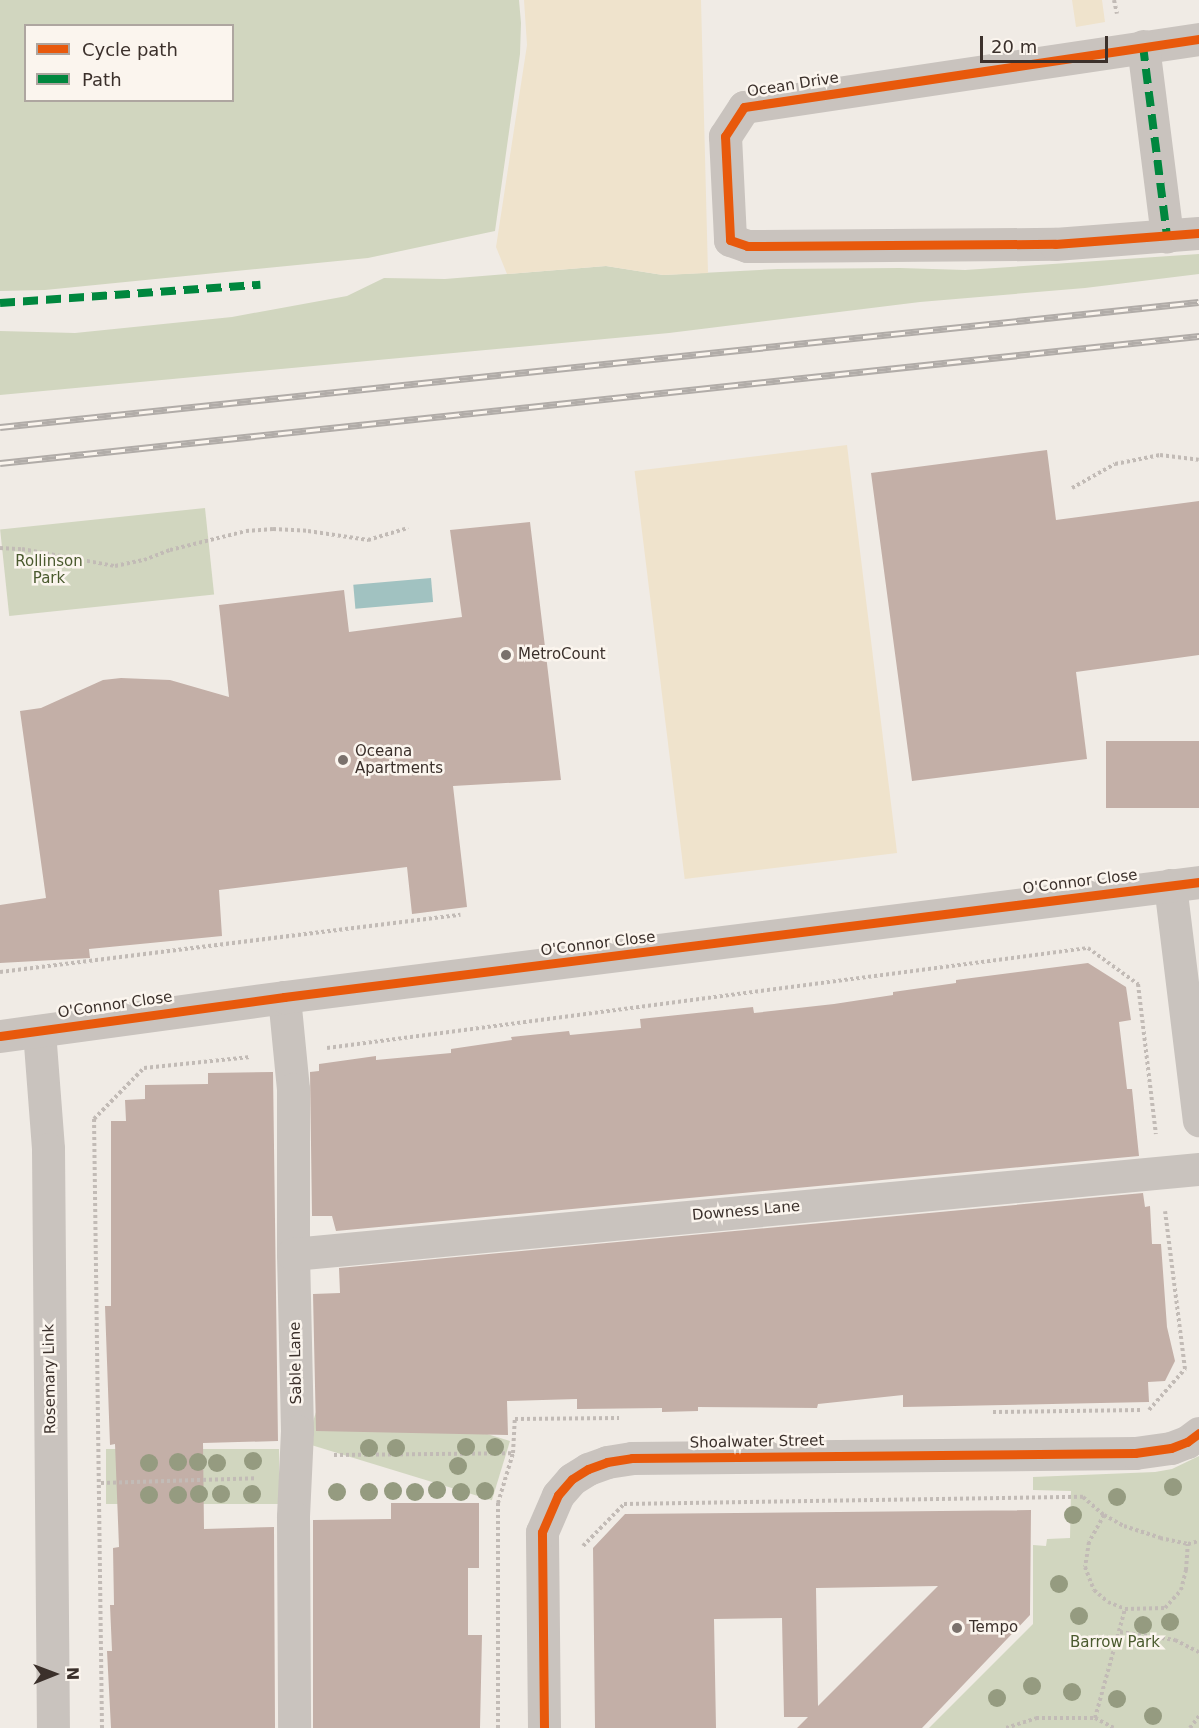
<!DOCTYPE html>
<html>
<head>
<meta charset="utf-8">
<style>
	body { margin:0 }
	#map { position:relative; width:1199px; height:1728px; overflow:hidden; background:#f0ebe5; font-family:"DejaVu Sans",sans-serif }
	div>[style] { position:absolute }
	.green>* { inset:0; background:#d1d6bf; transform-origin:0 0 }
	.sand>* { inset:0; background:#efe3cc; transform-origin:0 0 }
	.water>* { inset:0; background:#a1c2c1; transform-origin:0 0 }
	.building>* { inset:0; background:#c3afa7; transform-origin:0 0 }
	.path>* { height:4px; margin-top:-2px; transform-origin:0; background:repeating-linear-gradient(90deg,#c2bbb6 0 3px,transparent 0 6px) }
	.minor>* { height:33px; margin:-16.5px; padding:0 16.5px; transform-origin:16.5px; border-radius:16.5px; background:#c9c3be }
	.rail>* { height:7px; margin-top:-3.5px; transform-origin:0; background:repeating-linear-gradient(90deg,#fbf5ee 0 14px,#b1aca8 0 28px); box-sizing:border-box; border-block:2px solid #b1aca8 }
	.quiet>* { height:8px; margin-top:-4px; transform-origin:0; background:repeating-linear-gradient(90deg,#00873e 0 15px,transparent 0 23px) }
	.cycleway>* { height:9px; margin:-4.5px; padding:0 4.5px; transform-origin:4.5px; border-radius:4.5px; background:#e8590c }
	.trees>* { width:18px; height:18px; margin:-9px; border-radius:50%; background:#959b80 }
	.dots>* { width:16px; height:16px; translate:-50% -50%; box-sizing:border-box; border:3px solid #fbf5ee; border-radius:50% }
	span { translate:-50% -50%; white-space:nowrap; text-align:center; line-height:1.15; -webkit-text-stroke:5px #fbf5ee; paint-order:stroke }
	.street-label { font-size:15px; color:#3b302b }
	.park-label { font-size:15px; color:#4a5a2e }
	.poi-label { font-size:15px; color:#3b302b }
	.left { translate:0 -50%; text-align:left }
	.legend { position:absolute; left:24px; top:24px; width:210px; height:78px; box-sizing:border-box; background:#fbf5ee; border:2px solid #aea6a0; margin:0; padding:8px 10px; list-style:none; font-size:18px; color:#3b302b }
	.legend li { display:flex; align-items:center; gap:12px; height:30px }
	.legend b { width:30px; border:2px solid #aea6a0 }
	.north { position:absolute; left:24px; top:1644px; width:60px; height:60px; -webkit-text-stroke:4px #fbf5ee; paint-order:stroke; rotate:89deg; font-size:16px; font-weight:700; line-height:24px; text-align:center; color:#3b302b }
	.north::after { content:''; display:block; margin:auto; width:21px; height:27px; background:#3b302b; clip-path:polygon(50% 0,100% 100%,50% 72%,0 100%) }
	.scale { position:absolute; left:980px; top:36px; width:128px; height:27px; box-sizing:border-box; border:3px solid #3b302b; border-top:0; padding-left:8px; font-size:18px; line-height:21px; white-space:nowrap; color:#3b302b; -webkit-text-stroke:4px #fbf5ee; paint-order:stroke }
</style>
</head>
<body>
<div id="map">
	<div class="green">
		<div style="clip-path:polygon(evenodd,0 0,519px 0,521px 23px,520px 54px,495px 231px,368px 258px,45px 290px,0 291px,0 0,26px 26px,232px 26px,232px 100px,26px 100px,26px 26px)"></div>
		<div style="clip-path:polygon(1199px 254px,1199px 274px,1085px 288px,920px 302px,669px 333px,0 395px,0 331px,75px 333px,232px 317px,347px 296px,384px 278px,445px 279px,606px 266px,663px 275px,778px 269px,900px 268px,965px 270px)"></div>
		<div style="left:205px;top:508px;width:87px;height:206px;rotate:84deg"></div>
		<div style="left:510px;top:1441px;width:62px;height:194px;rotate:107deg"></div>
		<div style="left:106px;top:1449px;width:173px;height:55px"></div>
		<div style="clip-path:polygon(1199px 1456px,1199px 1728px,929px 1728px,1033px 1624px,1033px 1545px,1046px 1546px,1047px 1539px,1070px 1538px,1071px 1491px,1033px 1490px,1033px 1477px,1155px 1472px,1172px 1469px)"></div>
	</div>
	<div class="sand">
		<div style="clip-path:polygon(524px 0,701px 0,708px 273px,663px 275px,606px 266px,507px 274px,496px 247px,527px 45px)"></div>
		<div style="clip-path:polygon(1072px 0,1102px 0,1105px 22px,1076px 27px)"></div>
		<div style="left:847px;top:445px;width:411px;height:214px;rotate:83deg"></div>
	</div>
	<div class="water">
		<div style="left:431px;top:578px;width:24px;height:78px;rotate:85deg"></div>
	</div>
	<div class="building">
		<div style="clip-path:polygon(1047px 450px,1056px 520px,1199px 501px,1199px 655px,1076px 672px,1087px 759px,912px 781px,871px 473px)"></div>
		<div style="clip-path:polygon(530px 522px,561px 780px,453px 786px,467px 907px,412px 914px,407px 867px,219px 890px,222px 936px,89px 949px,90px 958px,0 963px,0 905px,46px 898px,20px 711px,41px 708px,103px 680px,121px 678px,170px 680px,229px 697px,219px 605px,344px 590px,349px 632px,462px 617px,450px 530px)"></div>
		<div style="left:1199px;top:741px;width:67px;height:93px;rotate:90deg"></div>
		<div style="clip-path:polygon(1088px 963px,1126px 987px,1131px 1020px,1119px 1022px,1127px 1089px,1132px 1089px,1139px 1156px,336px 1231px,332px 1216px,312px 1216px,310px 1072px,319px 1071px,319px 1064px,376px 1056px,376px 1060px,451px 1053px,451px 1049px,512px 1040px,511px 1037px,569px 1031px,570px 1035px,641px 1028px,640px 1019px,753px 1007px,754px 1013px,834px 1004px,893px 995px,893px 992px,956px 983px,956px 980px)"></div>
		<div style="clip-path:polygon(273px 1072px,278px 1441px,203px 1443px,204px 1529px,274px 1527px,275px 1728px,111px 1728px,107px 1651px,112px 1651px,110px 1605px,114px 1605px,113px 1548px,119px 1547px,115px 1444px,110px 1445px,105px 1306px,111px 1306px,111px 1121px,126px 1121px,125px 1100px,145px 1099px,145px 1085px,208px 1084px,208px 1073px)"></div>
		<div style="clip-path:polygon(1143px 1193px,1145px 1207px,1150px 1206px,1152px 1244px,1161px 1244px,1167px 1327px,1175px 1361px,1165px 1381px,1148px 1382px,1149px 1402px,903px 1407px,903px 1395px,818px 1404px,817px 1408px,698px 1407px,698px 1411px,662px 1412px,662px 1408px,577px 1409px,577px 1399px,507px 1401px,508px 1435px,316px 1431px,313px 1294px,340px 1293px,339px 1268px)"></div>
		<div style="clip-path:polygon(391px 1503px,479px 1503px,479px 1568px,468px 1568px,468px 1635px,482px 1635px,480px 1728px,313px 1728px,313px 1520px,391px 1519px)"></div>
		<div style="clip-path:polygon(evenodd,1031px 1510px,1030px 1615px,922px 1728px,797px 1728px,808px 1717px,784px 1717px,782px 1618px,714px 1619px,716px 1728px,595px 1728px,593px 1548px,625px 1514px,1031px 1510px,938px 1586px,818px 1706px,816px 1588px,938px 1586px)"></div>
	</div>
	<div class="path">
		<div style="left:1114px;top:0;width:14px;rotate:78deg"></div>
		<div style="left:1072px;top:488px;width:49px;rotate:-29.2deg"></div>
		<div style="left:1115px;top:464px;width:46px;rotate:-11.3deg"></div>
		<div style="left:1160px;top:455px;width:39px;rotate:7deg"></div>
		<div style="left:0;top:548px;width:22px;rotate:3deg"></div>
		<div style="left:22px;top:549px;width:95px;rotate:10.4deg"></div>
		<div style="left:115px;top:566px;width:30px;rotate:-12deg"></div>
		<div style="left:144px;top:560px;width:28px;rotate:-21deg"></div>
		<div style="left:170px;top:550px;width:78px;rotate:-14deg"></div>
		<div style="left:246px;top:531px;width:27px;rotate:-4deg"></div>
		<div style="left:273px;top:529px;width:35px;rotate:3deg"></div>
		<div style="left:308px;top:531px;width:61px;rotate:8.5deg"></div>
		<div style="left:368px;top:540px;width:42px;rotate:-16.7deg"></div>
		<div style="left:0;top:972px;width:464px;rotate:-7.1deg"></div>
		<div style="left:327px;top:1048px;width:768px;rotate:-7.49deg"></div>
		<div style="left:1088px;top:948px;width:62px;rotate:35.8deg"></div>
		<div style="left:1138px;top:984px;width:151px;rotate:83.2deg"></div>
		<div style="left:1149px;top:1410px;width:55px;rotate:-48.7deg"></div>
		<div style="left:1185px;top:1369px;width:159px;rotate:-97.2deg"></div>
		<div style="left:993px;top:1412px;width:148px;rotate:-0.8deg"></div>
		<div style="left:334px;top:1455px;width:179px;rotate:-0.6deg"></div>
		<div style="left:101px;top:1483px;width:156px;rotate:-1.8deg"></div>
		<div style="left:1104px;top:1515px;width:31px;rotate:119deg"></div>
		<div style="left:1089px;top:1542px;width:25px;rotate:99deg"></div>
		<div style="left:1085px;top:1567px;width:25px;rotate:69deg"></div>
		<div style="left:1094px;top:1590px;width:18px;rotate:41deg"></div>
		<div style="left:1108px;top:1602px;width:18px;rotate:22deg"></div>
		<div style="left:1125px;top:1609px;width:40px;rotate:-1.4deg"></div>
		<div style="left:1165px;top:1608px;width:24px;rotate:-48deg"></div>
		<div style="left:1181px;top:1590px;width:21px;rotate:-76deg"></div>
		<div style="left:1186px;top:1570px;width:26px;rotate:-86deg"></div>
		<div style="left:583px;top:1546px;width:59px;rotate:-45.7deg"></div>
		<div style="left:624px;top:1504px;width:459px;rotate:-0.9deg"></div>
		<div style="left:1083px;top:1497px;width:28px;rotate:41deg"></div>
		<div style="left:1104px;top:1515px;width:23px;rotate:29deg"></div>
		<div style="left:1124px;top:1526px;width:38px;rotate:18deg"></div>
		<div style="left:1160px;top:1538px;width:29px;rotate:12deg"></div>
		<div style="left:1188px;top:1544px;width:11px;rotate:-15deg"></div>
		<div style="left:1120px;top:1632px;width:56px;rotate:8.3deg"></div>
		<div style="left:1175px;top:1640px;width:27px;rotate:27deg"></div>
		<div style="left:1095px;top:1718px;width:113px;rotate:-74.6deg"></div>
		<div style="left:102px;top:1728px;width:609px;rotate:-90.75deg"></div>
		<div style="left:94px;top:1119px;width:71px;rotate:-45.6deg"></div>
		<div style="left:144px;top:1068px;width:107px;rotate:-5.9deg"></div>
		<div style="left:498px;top:1728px;width:225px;rotate:-90deg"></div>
		<div style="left:498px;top:1503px;width:52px;rotate:-73.3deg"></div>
		<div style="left:513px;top:1453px;width:34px;rotate:-87deg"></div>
		<div style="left:515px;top:1419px;width:104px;rotate:-0.6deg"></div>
		<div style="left:1006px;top:1728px;width:32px;rotate:-18deg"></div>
		<div style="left:1036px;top:1718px;width:59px"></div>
		<div style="left:1095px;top:1718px;width:21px;rotate:28deg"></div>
		<div style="left:1190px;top:1728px;width:15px;rotate:-53deg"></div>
	</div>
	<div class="minor">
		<div style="left:1199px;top:39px;width:460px;rotate:171.5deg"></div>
		<div style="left:744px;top:107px;width:35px;rotate:123deg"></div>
		<div style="left:725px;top:136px;width:104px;rotate:87.2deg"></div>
		<div style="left:730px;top:240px;width:18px;rotate:19deg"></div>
		<div style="left:747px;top:246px;width:308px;rotate:-0.4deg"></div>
		<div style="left:1055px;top:244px;width:144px;rotate:-4.4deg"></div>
		<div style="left:1143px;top:46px;width:192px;rotate:82.8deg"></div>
		<div style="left:1170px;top:885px;width:237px;rotate:83deg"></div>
		<div style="left:284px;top:997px;width:92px;rotate:84.4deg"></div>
		<div style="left:293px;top:1089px;width:165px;rotate:90deg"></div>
		<div style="left:293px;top:1254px;width:177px;rotate:88.7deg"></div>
		<div style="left:297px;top:1431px;width:86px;rotate:92.7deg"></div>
		<div style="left:293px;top:1517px;width:211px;rotate:89.7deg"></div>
		<div style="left:39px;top:1031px;width:118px;rotate:85.6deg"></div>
		<div style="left:48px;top:1149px;width:579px;rotate:89.51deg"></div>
		<div style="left:0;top:1036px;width:287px;rotate:-7.8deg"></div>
		<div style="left:284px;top:997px;width:922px;rotate:-7.16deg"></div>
		<div style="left:293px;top:1254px;width:910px;rotate:-5.36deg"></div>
		<div style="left:544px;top:1728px;width:196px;rotate:-90.6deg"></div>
		<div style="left:542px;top:1532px;width:40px;rotate:-66.6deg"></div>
		<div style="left:558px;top:1495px;width:21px;rotate:-49deg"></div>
		<div style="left:572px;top:1479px;width:19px;rotate:-32deg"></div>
		<div style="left:588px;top:1469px;width:20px;rotate:-20deg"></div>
		<div style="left:607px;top:1462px;width:25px;rotate:-9deg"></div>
		<div style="left:632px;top:1458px;width:503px;rotate:-0.57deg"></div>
		<div style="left:1135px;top:1453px;width:36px;rotate:-8deg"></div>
		<div style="left:1171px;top:1448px;width:17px;rotate:-21deg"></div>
		<div style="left:1187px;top:1442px;width:15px;rotate:-37deg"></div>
	</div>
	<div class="rail">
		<div style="left:0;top:427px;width:1205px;rotate:-5.95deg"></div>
		<div style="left:0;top:463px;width:1206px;rotate:-6.05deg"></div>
	</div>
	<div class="quiet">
		<div style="left:1143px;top:46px;width:192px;rotate:82.8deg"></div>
		<div style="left:0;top:303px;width:261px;rotate:-4deg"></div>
	</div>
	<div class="cycleway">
		<div style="left:1199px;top:39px;width:460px;rotate:171.5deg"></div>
		<div style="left:744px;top:107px;width:35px;rotate:123deg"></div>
		<div style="left:725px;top:136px;width:104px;rotate:87.2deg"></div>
		<div style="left:730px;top:240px;width:18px;rotate:19deg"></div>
		<div style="left:747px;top:246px;width:308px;rotate:-0.4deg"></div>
		<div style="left:1055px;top:244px;width:144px;rotate:-4.4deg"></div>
		<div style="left:0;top:1036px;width:287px;rotate:-7.8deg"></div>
		<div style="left:284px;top:997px;width:922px;rotate:-7.16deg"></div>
		<div style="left:544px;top:1728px;width:196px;rotate:-90.6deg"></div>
		<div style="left:542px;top:1532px;width:40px;rotate:-66.6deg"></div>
		<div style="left:558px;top:1495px;width:21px;rotate:-49deg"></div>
		<div style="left:572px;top:1479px;width:19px;rotate:-32deg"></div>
		<div style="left:588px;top:1469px;width:20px;rotate:-20deg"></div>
		<div style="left:607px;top:1462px;width:25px;rotate:-9deg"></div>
		<div style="left:632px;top:1458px;width:503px;rotate:-0.57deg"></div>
		<div style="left:1135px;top:1453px;width:36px;rotate:-8deg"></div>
		<div style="left:1171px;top:1448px;width:17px;rotate:-21deg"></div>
		<div style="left:1187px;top:1442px;width:15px;rotate:-37deg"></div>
	</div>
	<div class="trees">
		<div style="left:466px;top:1447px"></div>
		<div style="left:495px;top:1447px"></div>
		<div style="left:369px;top:1448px"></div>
		<div style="left:396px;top:1448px"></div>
		<div style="left:253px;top:1461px"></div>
		<div style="left:178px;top:1462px"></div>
		<div style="left:198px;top:1462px"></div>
		<div style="left:149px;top:1463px"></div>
		<div style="left:217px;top:1463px"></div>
		<div style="left:458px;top:1466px"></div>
		<div style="left:1173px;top:1487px"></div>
		<div style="left:437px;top:1490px"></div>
		<div style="left:393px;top:1491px"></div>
		<div style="left:485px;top:1491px"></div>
		<div style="left:337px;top:1492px"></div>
		<div style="left:369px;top:1492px"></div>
		<div style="left:415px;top:1492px"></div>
		<div style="left:461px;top:1492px"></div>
		<div style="left:199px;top:1494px"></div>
		<div style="left:221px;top:1494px"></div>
		<div style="left:252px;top:1494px"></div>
		<div style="left:149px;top:1495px"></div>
		<div style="left:178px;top:1495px"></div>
		<div style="left:1117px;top:1497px"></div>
		<div style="left:1073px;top:1515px"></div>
		<div style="left:1059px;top:1584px"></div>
		<div style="left:1079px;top:1616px"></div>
		<div style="left:1170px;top:1622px"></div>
		<div style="left:1143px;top:1625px"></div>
		<div style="left:1032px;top:1686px"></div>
		<div style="left:1072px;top:1692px"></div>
		<div style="left:997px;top:1698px"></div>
		<div style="left:1117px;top:1699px"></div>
		<div style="left:1153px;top:1716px"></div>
	</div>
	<div class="dots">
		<div style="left:506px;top:655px;background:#7a716c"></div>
		<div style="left:343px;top:760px;background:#7a716c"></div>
		<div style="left:957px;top:1628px;background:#7a716c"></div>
	</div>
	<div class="street-label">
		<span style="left:793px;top:85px;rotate:-9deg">Ocean Drive</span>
		<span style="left:1080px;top:882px;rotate:-7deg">O'Connor Close</span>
		<span style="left:598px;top:944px;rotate:-7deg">O'Connor Close</span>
		<span style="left:115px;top:1005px;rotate:-8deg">O'Connor Close</span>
		<span style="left:746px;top:1211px;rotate:-5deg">Downess Lane</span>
		<span style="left:296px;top:1363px;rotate:-91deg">Sable Lane</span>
		<span style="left:50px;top:1379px;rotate:-91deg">Rosemary Link</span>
		<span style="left:757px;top:1442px;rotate:-1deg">Shoalwater Street</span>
	</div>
	<div class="park-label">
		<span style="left:49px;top:570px">Rollinson<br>Park</span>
		<span style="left:1115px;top:1643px">Barrow Park</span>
	</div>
	<div class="poi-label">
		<span class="left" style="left:518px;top:655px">MetroCount</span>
		<span class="left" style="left:355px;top:760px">Oceana<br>Apartments</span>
		<span class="left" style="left:969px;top:1628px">Tempo</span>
	</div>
	<ul class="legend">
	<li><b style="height:8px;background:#e8590c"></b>Cycle path</li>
	<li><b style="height:8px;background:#00873e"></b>Path</li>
	</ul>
	<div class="north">N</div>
	<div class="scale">20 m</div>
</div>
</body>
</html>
